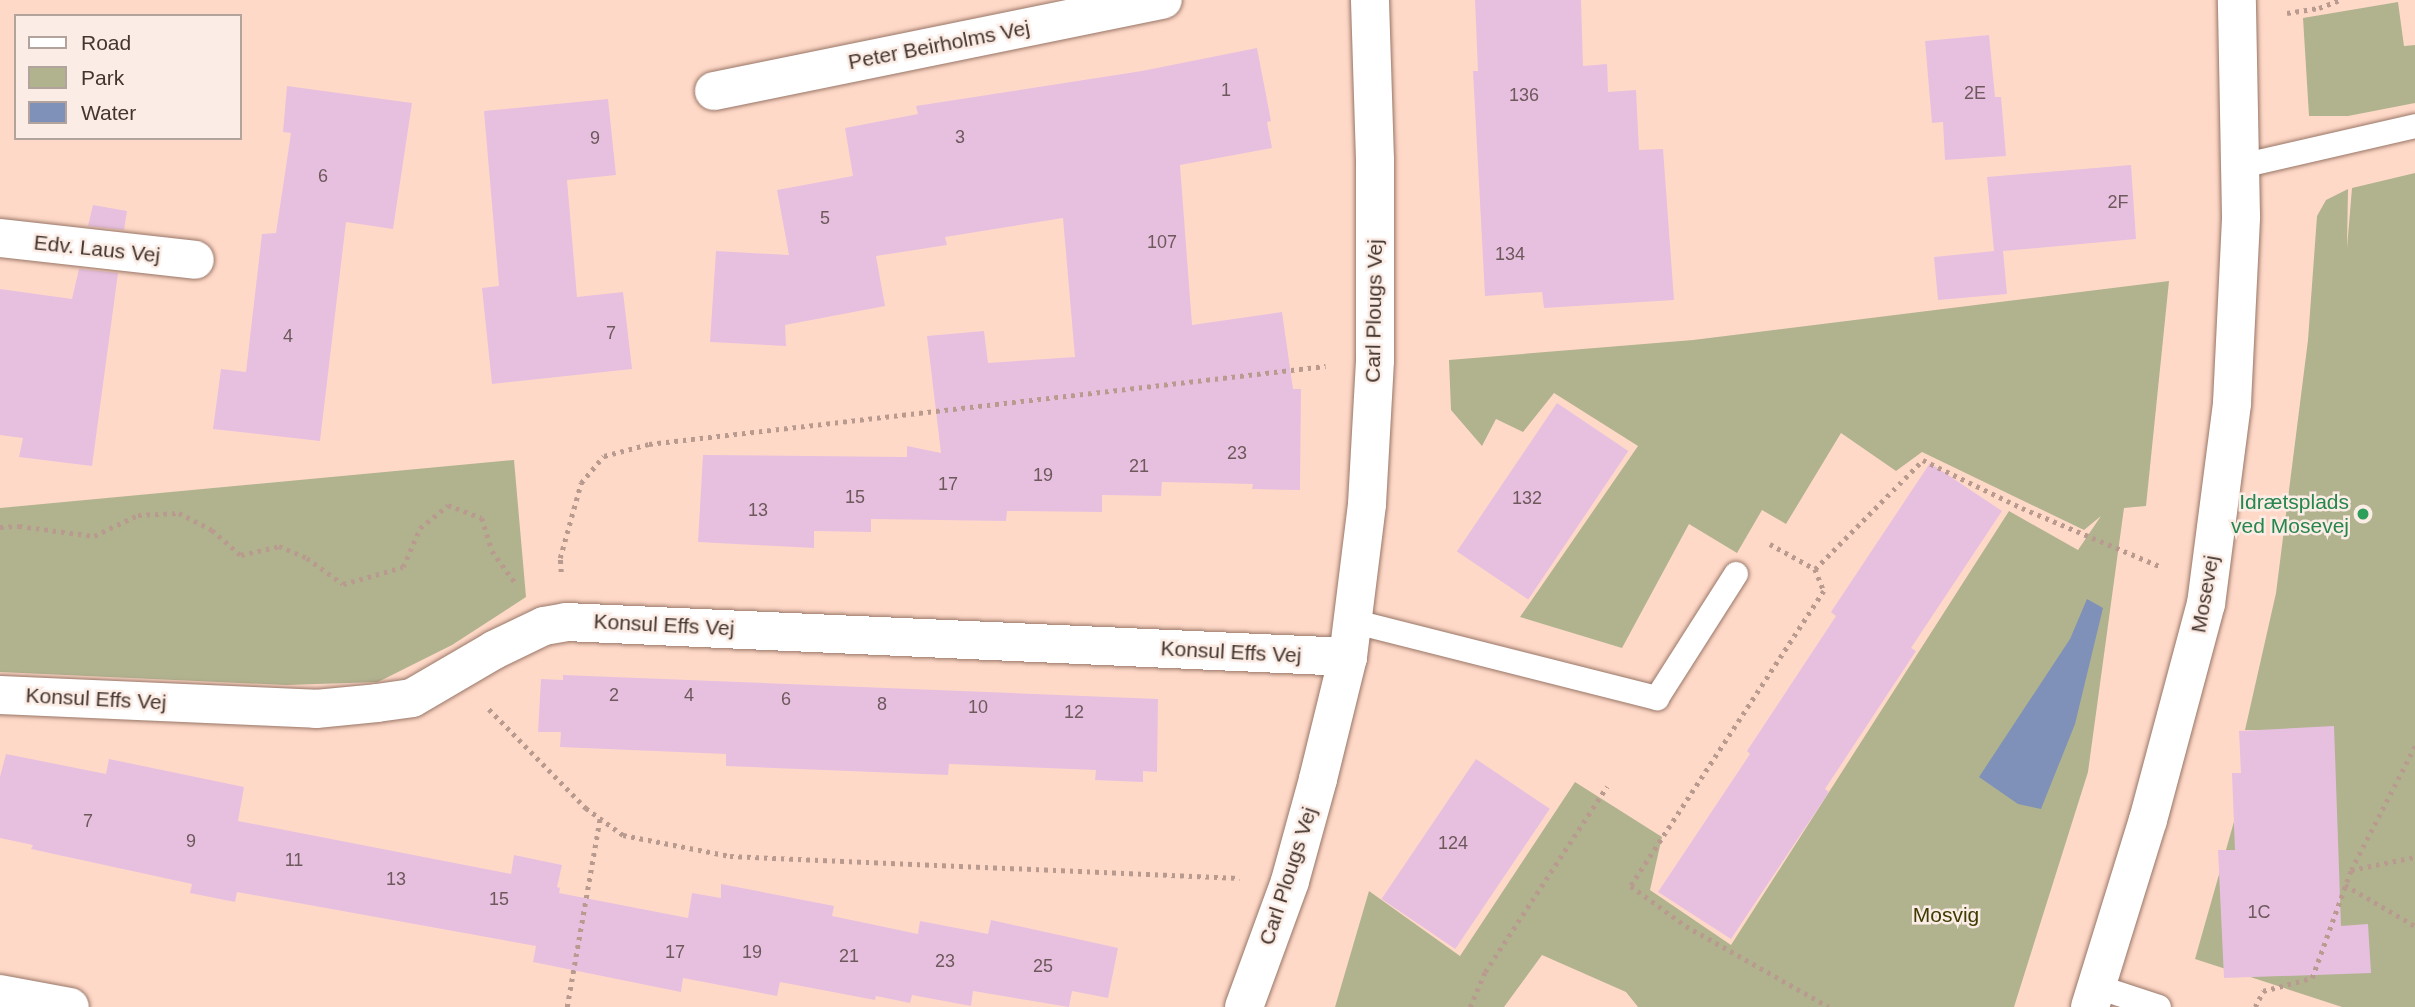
<!DOCTYPE html>
<html>
<head>
<meta charset="utf-8">
<style>
	body { margin:0 }
	#map { position:relative; width:2415px; height:1007px; overflow:hidden; background:#ffd9c8; font-family:Helvetica,sans-serif }
	div>[style] { position:absolute }
	.green>* { inset:0; background:#b1b38f }
	.water>* { inset:0; background:#7f91b8 }
	.building>* { inset:0; background:#e7c0e0; transform-origin:0 0 }
	.path>* { height:4.5px; margin-top:-2.25px; transform-origin:0; background:repeating-linear-gradient(90deg,#b89b8e 0 3.5px,transparent 0 8.5px) }
	.roads { filter:drop-shadow(0 0 2px #987667) drop-shadow(0 0 2px #987667) }
	.lane>* { height:24px; margin:-12px; padding:0 12px; transform-origin:12px; border-radius:12px; background:#fff }
	.street>* { height:38px; margin:-19px; padding:0 19px; transform-origin:19px; border-radius:19px; background:#fff }
	.dots>* { width:19px; height:19px; translate:-50% -50%; box-sizing:border-box; border:4px solid #fbece5; border-radius:50% }
	span { translate:-50% -50%; white-space:nowrap; text-align:center; line-height:1.15; -webkit-text-stroke:5px #fbece5; paint-order:stroke }
	.number-label { font-size:18px; color:#6d585b }
	.number-label span { -webkit-text-stroke-width:0 }
	.street-label { font-size:21px; color:#44362f }
	.leisure-label { font-size:21px; color:#27864d }
	.right { translate:-100% -50%; text-align:right }
	.park-label { font-size:21px; color:#3c3c03 }
	.legend { position:absolute; left:14px; top:14px; width:228px; height:126px; box-sizing:border-box; background:#fbece5; border:2px solid #b2a39c; margin:0; padding:9px 12px; list-style:none; font-size:21px; color:#44362f }
	.legend li { display:flex; align-items:center; gap:14px; height:35px }
	.legend b { width:35px; border:2px solid #b2a39c }
</style>
</head>
<body>
<div id="map">
	<div class="green">
		<div style="clip-path:polygon(2398px 2px,2404px 46px,2415px 45px,2415px 103px,2348px 116px,2309px 116px,2303px 18px)"></div>
		<div style="clip-path:polygon(2415px 173px,2415px 1007px,2342px 1007px,2195px 959px,2260px 730px,2245px 730px,2276px 593px,2308px 340px,2317px 216px,2326px 200px,2348px 189px,2347px 248px,2352px 188px)"></div>
		<div style="clip-path:polygon(2169px 281px,2146px 506px,2124px 508px,2088px 772px,2014px 1007px,1638px 1007px,1626px 992px,1542px 955px,1504px 1007px,1335px 1007px,1369px 891px,1460px 956px,1575px 782px,1662px 837px,1650px 890px,1731px 945px,2009px 511px,2078px 550px,2101px 516px,2084px 530px,1922px 452px,1896px 471px,1841px 433px,1786px 524px,1762px 510px,1737px 553px,1689px 524px,1622px 648px,1520px 617px,1638px 446px,1554px 393px,1523px 432px,1496px 419px,1482px 446px,1451px 410px,1449px 360px,1693px 340px)"></div>
		<div style="clip-path:polygon(514px 460px,526px 597px,452px 645px,378px 682px,286px 685px,0 672px,0 508px)"></div>
	</div>
	<div class="water">
		<div style="clip-path:polygon(2087px 599px,2103px 608px,2075px 724px,2041px 809px,2018px 804px,1979px 777px,2070px 639px)"></div>
	</div>
	<div class="building">
		<div style="clip-path:polygon(1475px 0,1581px 0,1583px 66px,1607px 64px,1608px 92px,1636px 90px,1639px 150px,1663px 149px,1674px 300px,1544px 308px,1542px 292px,1485px 296px,1473px 71px,1478px 71px)"></div>
		<div style="clip-path:polygon(1989px 35px,1995px 97px,2001px 97px,2006px 156px,1945px 160px,1943px 122px,1932px 123px,1925px 41px)"></div>
		<div style="clip-path:polygon(1257px 48px,1271px 121px,1267px 122px,1272px 148px,1180px 165px,1192px 325px,1282px 312px,1293px 389px,1301px 389px,1300px 490px,1252px 489px,1253px 484px,1162px 482px,1161px 496px,1102px 495px,1102px 512px,1007px 511px,1006px 521px,871px 519px,871px 532px,814px 531px,814px 548px,698px 542px,703px 455px,907px 457px,907px 446px,941px 453px,927px 336px,984px 331px,988px 363px,1075px 357px,1063px 218px,945px 237px,947px 245px,876px 256px,885px 306px,785px 325px,786px 346px,710px 342px,716px 251px,789px 255px,777px 190px,853px 176px,845px 128px,918px 114px,916px 106px,1142px 71px)"></div>
		<div style="clip-path:polygon(287px 86px,412px 103px,393px 229px,346px 222px,320px 441px,213px 429px,221px 369px,246px 372px,262px 234px,276px 233px,291px 133px,283px 132px)"></div>
		<div style="clip-path:polygon(608px 99px,616px 175px,567px 180px,577px 297px,623px 292px,632px 369px,492px 384px,482px 288px,499px 286px,484px 111px)"></div>
		<div style="clip-path:polygon(2131px 165px,2136px 239px,2003px 251px,2007px 294px,1938px 300px,1934px 257px,1994px 251px,1987px 177px)"></div>
		<div style="clip-path:polygon(93px 205px,127px 211px,124px 230px,88px 226px)"></div>
		<div style="clip-path:polygon(79px 269px,118px 273px,92px 466px,19px 457px,23px 438px,0 435px,0 289px,72px 299px)"></div>
		<div style="left:1557px;top:403px;width:86px;height:179px;rotate:34deg"></div>
		<div style="clip-path:polygon(1930px 463px,2002px 511px,1911px 648px,1916px 651px,1825px 789px,1829px 792px,1731px 939px,1658px 892px,1750px 754px,1747px 751px,1836px 616px,1831px 612px)"></div>
		<div style="clip-path:polygon(563px 675px,1158px 699px,1157px 772px,1143px 771px,1143px 782px,1095px 780px,1096px 770px,949px 764px,948px 775px,726px 766px,726px 754px,560px 747px,561px 732px,538px 732px,541px 679px,563px 680px)"></div>
		<div style="clip-path:polygon(2334px 726px,2341px 926px,2368px 924px,2371px 973px,2224px 978px,2218px 850px,2235px 850px,2232px 773px,2241px 773px,2239px 731px)"></div>
		<div style="clip-path:polygon(6px 754px,106px 774px,109px 759px,244px 787px,238px 821px,511px 874px,514px 855px,562px 865px,557px 887px,560px 888px,559px 893px,688px 918px,692px 893px,721px 898px,721px 884px,834px 906px,832px 916px,918px 934px,920px 921px,988px 934px,991px 920px,1118px 948px,1108px 998px,1072px 991px,1069px 1007px,973px 991px,971px 1006px,912px 995px,910px 1003px,876px 996px,875px 1000px,780px 982px,777px 996px,683px 978px,681px 992px,533px 962px,536px 946px,237px 892px,235px 902px,190px 893px,192px 884px,31px 849px,33px 845px,0 838px,0 777px)"></div>
		<div style="left:1476px;top:759px;width:89px;height:169px;rotate:34deg"></div>
	</div>
	<div class="path">
		<div style="left:2287px;top:13px;width:32px;rotate:-9deg"></div>
		<div style="left:2319px;top:8px;width:22px;rotate:-21deg"></div>
		<div style="left:0;top:527px;width:19px;rotate:-3deg"></div>
		<div style="left:19px;top:526px;width:76px;rotate:7.6deg"></div>
		<div style="left:94px;top:536px;width:49px;rotate:-25.5deg"></div>
		<div style="left:138px;top:515px;width:41px;rotate:-2.8deg"></div>
		<div style="left:179px;top:513px;width:37px;rotate:27deg"></div>
		<div style="left:212px;top:530px;width:38px;rotate:41deg"></div>
		<div style="left:241px;top:555px;width:39px;rotate:-13deg"></div>
		<div style="left:279px;top:546px;width:30px;rotate:23deg"></div>
		<div style="left:307px;top:558px;width:44px;rotate:35.8deg"></div>
		<div style="left:343px;top:584px;width:62px;rotate:-15.8deg"></div>
		<div style="left:403px;top:567px;width:43px;rotate:-66.4deg"></div>
		<div style="left:420px;top:528px;width:36px;rotate:-39deg"></div>
		<div style="left:448px;top:505px;width:36px;rotate:21deg"></div>
		<div style="left:482px;top:518px;width:34px;rotate:73deg"></div>
		<div style="left:492px;top:551px;width:42px;rotate:53.7deg"></div>
		<div style="left:1770px;top:544px;width:51px;rotate:29.1deg"></div>
		<div style="left:1815px;top:569px;width:153px;rotate:-45.3deg"></div>
		<div style="left:1923px;top:460px;width:110px;rotate:25.9deg"></div>
		<div style="left:2022px;top:508px;width:152px;rotate:22.9deg"></div>
		<div style="left:1815px;top:569px;width:24px;rotate:68deg"></div>
		<div style="left:1824px;top:591px;width:353px;rotate:123.2deg"></div>
		<div style="left:1631px;top:886px;width:68px;rotate:36deg"></div>
		<div style="left:1686px;top:926px;width:164px;rotate:29.5deg"></div>
		<div style="left:561px;top:572px;width:14px;rotate:-94deg"></div>
		<div style="left:560px;top:558px;width:78px;rotate:-74.4deg"></div>
		<div style="left:581px;top:483px;width:35px;rotate:-50deg"></div>
		<div style="left:604px;top:456px;width:47px;rotate:-14.9deg"></div>
		<div style="left:649px;top:444px;width:681px;rotate:-6.57deg"></div>
		<div style="left:489px;top:709px;width:139px;rotate:45.6deg"></div>
		<div style="left:586px;top:808px;width:46px;rotate:36.1deg"></div>
		<div style="left:623px;top:835px;width:109px;rotate:11.1deg"></div>
		<div style="left:730px;top:856px;width:510px;rotate:2.47deg"></div>
		<div style="left:2351px;top:870px;width:140px;rotate:-62.7deg"></div>
		<div style="left:2345px;top:885px;width:81px;rotate:30.4deg"></div>
		<div style="left:567px;top:1007px;width:192px;rotate:-80.1deg"></div>
		<div style="left:1470px;top:1007px;width:38px;rotate:-67deg"></div>
		<div style="left:1485px;top:972px;width:222px;rotate:-56.7deg"></div>
		<div style="left:2255px;top:1007px;width:18px;rotate:-63deg"></div>
		<div style="left:2263px;top:991px;width:51px;rotate:-14.9deg"></div>
		<div style="left:2312px;top:978px;width:115px;rotate:-70.1deg"></div>
		<div style="left:2351px;top:870px;width:65px;rotate:-11.5deg"></div>
	</div>
	<div class="roads">
		<div class="lane">
			<div style="left:2241px;top:166px;width:179px;rotate:-12.9deg"></div>
			<div style="left:1352px;top:621px;width:315px;rotate:14.2deg"></div>
			<div style="left:1657px;top:698px;width:147px;rotate:-57.5deg"></div>
			<div style="left:2098px;top:987px;width:64px;rotate:18.2deg"></div>
		</div>
		<div class="street">
			<div style="left:714px;top:91px;width:458px;rotate:-11.5deg"></div>
			<div style="left:0;top:238px;width:196px;rotate:6.4deg"></div>
			<div style="left:0;top:695px;width:316px;rotate:2.5deg"></div>
			<div style="left:316px;top:709px;width:61px;rotate:-5.6deg"></div>
			<div style="left:377px;top:703px;width:35px;rotate:-8deg"></div>
			<div style="left:412px;top:698px;width:95px;rotate:-30.3deg"></div>
			<div style="left:494px;top:650px;width:55px;rotate:-25.6deg"></div>
			<div style="left:544px;top:626px;width:22px;rotate:-10deg"></div>
			<div style="left:566px;top:622px;width:783px;rotate:2.56deg"></div>
			<div style="left:0;top:994px;width:71px;rotate:10.5deg"></div>
			<div style="left:1244px;top:1007px;width:134px;rotate:-69.9deg"></div>
			<div style="left:1290px;top:881px;width:106px;rotate:-74.6deg"></div>
			<div style="left:1318px;top:779px;width:126px;rotate:-76.2deg"></div>
			<div style="left:1348px;top:657px;width:154px;rotate:-82.9deg"></div>
			<div style="left:1367px;top:504px;width:144px;rotate:-86.8deg"></div>
			<div style="left:1375px;top:360px;width:200px;rotate:-90deg"></div>
			<div style="left:1375px;top:160px;width:160px;rotate:-91.8deg"></div>
			<div style="left:2090px;top:1007px;width:196px;rotate:-72.8deg"></div>
			<div style="left:2148px;top:820px;width:224px;rotate:-75deg"></div>
			<div style="left:2206px;top:604px;width:203px;rotate:-82.6deg"></div>
			<div style="left:2232px;top:403px;width:187px;rotate:-87.2deg"></div>
			<div style="left:2241px;top:216px;width:216px;rotate:-91.1deg"></div>
		</div>
	</div>
	<div class="dots">
		<div style="left:2363px;top:514px;background:#2e9e5b"></div>
	</div>
	<div class="number-label">
		<span style="left:1226px;top:90px">1</span>
		<span style="left:1975px;top:93px">2E</span>
		<span style="left:1524px;top:95px">136</span>
		<span style="left:960px;top:137px">3</span>
		<span style="left:595px;top:138px">9</span>
		<span style="left:323px;top:176px">6</span>
		<span style="left:2118px;top:202px">2F</span>
		<span style="left:825px;top:218px">5</span>
		<span style="left:1162px;top:242px">107</span>
		<span style="left:1510px;top:254px">134</span>
		<span style="left:611px;top:333px">7</span>
		<span style="left:288px;top:336px">4</span>
		<span style="left:1237px;top:453px">23</span>
		<span style="left:1139px;top:466px">21</span>
		<span style="left:1043px;top:475px">19</span>
		<span style="left:948px;top:484px">17</span>
		<span style="left:855px;top:497px">15</span>
		<span style="left:1527px;top:498px">132</span>
		<span style="left:758px;top:510px">13</span>
		<span style="left:614px;top:695px">2</span>
		<span style="left:689px;top:695px">4</span>
		<span style="left:786px;top:699px">6</span>
		<span style="left:882px;top:704px">8</span>
		<span style="left:978px;top:707px">10</span>
		<span style="left:1074px;top:712px">12</span>
		<span style="left:88px;top:821px">7</span>
		<span style="left:191px;top:841px">9</span>
		<span style="left:1453px;top:843px">124</span>
		<span style="left:294px;top:860px">11</span>
		<span style="left:396px;top:879px">13</span>
		<span style="left:499px;top:899px">15</span>
		<span style="left:2259px;top:912px">1C</span>
		<span style="left:675px;top:952px">17</span>
		<span style="left:752px;top:952px">19</span>
		<span style="left:849px;top:956px">21</span>
		<span style="left:945px;top:961px">23</span>
		<span style="left:1043px;top:966px">25</span>
	</div>
	<div class="street-label">
		<span style="left:939px;top:45px;rotate:-11deg">Peter Beirholms Vej</span>
		<span style="left:97px;top:249px;rotate:6deg">Edv. Laus Vej</span>
		<span style="left:1374px;top:311px;rotate:-89deg">Carl Plougs Vej</span>
		<span style="left:2205px;top:594px;rotate:-80deg">Mosevej</span>
		<span style="left:664px;top:625px;rotate:3deg">Konsul Effs Vej</span>
		<span style="left:1231px;top:652px;rotate:3deg">Konsul Effs Vej</span>
		<span style="left:96px;top:699px;rotate:3deg">Konsul Effs Vej</span>
		<span style="left:1288px;top:876px;rotate:-72deg">Carl Plougs Vej</span>
	</div>
	<div class="leisure-label">
		<span class="right" style="left:2349px;top:514px">Idrætsplads<br>ved Mosevej</span>
	</div>
	<div class="park-label">
		<span style="left:1946px;top:915px">Mosvig</span>
	</div>
	<ul class="legend">
	<li><b style="height:9px;background:#fff"></b>Road</li>
	<li><b style="height:19px;background:#b1b38f"></b>Park</li>
	<li><b style="height:19px;background:#7f91b8"></b>Water</li>
	</ul>
</div>
</body>
</html>
